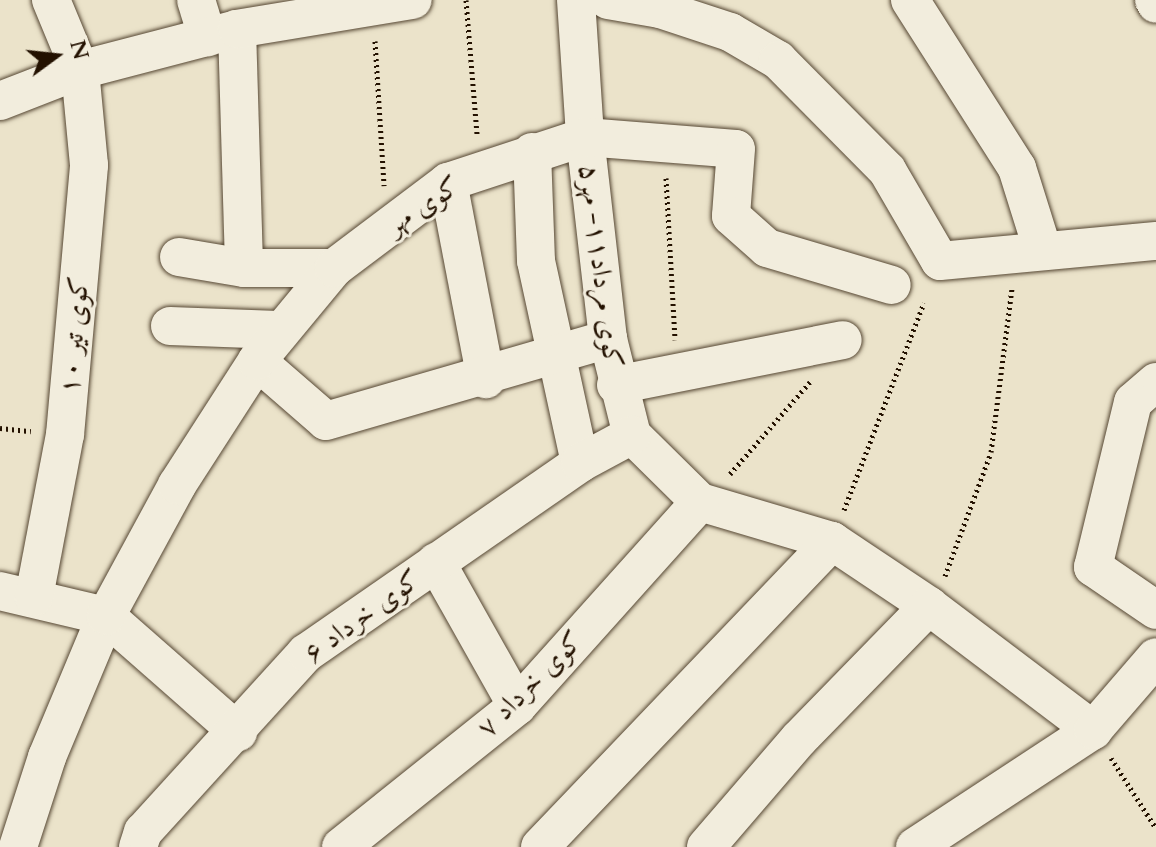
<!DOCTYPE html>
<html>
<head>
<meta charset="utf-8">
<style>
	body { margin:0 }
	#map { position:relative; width:1156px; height:847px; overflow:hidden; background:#ebe3ca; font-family:Cardo,Amiri,serif }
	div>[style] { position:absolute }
	.path>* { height:5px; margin-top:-2.5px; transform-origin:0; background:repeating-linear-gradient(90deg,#231100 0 2px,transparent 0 6px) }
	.roads { filter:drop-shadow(0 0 2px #554632) drop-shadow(0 0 2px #554632) }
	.minor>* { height:38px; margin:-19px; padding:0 19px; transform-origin:19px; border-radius:19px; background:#f2eddd }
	span { translate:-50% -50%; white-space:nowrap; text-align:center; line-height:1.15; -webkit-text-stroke:6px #f2eddd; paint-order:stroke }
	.street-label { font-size:28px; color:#231100 }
	.north { position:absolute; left:16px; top:16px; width:80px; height:80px; -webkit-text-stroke:6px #f2eddd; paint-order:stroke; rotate:75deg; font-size:22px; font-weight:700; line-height:32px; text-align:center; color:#231100 }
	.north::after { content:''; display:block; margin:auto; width:28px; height:36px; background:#231100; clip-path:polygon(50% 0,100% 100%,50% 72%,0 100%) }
</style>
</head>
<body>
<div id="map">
	<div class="path">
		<div style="left:466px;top:0;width:135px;rotate:85.3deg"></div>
		<div style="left:375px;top:41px;width:145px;rotate:86.4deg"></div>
		<div style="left:666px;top:178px;width:162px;rotate:86.8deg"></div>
		<div style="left:0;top:428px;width:31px;rotate:6deg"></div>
		<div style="left:730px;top:474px;width:122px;rotate:-49deg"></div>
		<div style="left:844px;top:510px;width:222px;rotate:-68.9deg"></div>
		<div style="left:945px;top:576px;width:132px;rotate:-69.6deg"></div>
		<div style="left:991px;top:452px;width:165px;rotate:-82.7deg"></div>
		<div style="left:1111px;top:758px;width:83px;rotate:57.3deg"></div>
	</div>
	<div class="roads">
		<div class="minor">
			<div style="left:196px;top:0;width:39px;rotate:73deg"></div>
			<div style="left:576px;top:0;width:137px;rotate:86.2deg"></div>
			<div style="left:585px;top:137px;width:203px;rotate:83.5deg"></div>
			<div style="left:608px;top:339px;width:99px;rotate:76deg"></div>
			<div style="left:632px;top:435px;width:95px;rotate:44.6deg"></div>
			<div style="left:700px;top:502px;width:138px;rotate:16.5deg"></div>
			<div style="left:832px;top:541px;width:117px;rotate:33.8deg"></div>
			<div style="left:929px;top:606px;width:206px;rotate:37.1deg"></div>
			<div style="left:608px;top:0;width:53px;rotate:9.8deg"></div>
			<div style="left:660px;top:9px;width:74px;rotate:18.2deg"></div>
			<div style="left:730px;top:32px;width:56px;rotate:30.3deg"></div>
			<div style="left:778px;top:60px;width:155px;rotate:45.3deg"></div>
			<div style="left:887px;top:170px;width:105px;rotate:59.8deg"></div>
			<div style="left:940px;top:261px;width:217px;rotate:-5.3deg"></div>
			<div style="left:910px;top:0;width:199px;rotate:57.5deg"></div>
			<div style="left:1017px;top:168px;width:87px;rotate:72.6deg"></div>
			<div style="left:1154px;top:0;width:4px;rotate:63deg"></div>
			<div style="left:237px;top:29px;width:239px;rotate:88.3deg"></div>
			<div style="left:0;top:101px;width:86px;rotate:-21.2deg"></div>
			<div style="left:80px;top:70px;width:162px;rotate:-14.6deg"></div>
			<div style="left:237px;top:29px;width:178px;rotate:-9.4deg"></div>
			<div style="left:532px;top:152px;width:109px;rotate:87.9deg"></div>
			<div style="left:536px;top:261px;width:207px;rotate:77.7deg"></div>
			<div style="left:448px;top:182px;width:201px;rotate:79.1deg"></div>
			<div style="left:179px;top:257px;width:66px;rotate:9.6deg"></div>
			<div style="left:244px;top:268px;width:90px"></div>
			<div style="left:170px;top:326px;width:108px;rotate:2.1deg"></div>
			<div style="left:257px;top:361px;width:91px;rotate:41deg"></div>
			<div style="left:326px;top:421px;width:294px;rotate:-16.2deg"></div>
			<div style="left:1156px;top:382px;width:30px;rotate:139deg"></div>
			<div style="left:1133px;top:402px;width:170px;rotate:103.6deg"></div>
			<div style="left:1093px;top:567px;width:76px;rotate:34.3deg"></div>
			<div style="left:616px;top:385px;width:231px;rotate:-11.2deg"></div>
			<div style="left:436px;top:562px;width:165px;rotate:60.6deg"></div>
			<div style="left:0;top:591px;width:109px;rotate:13.3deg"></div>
			<div style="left:106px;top:616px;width:176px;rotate:41.3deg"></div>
			<div style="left:34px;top:597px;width:165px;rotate:-79.2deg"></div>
			<div style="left:65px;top:435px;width:271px;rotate:-84.9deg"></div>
			<div style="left:89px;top:165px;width:95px;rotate:-95.4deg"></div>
			<div style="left:80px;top:70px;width:76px;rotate:-112.5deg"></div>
			<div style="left:18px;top:847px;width:95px;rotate:-72.1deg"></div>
			<div style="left:47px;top:757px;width:153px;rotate:-67.3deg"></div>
			<div style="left:106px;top:616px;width:149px;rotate:-61.5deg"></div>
			<div style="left:177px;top:485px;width:148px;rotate:-57.2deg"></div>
			<div style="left:257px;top:361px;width:121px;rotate:-50.4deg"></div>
			<div style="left:334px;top:268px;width:143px;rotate:-37deg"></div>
			<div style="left:448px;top:182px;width:144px;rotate:-18.2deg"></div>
			<div style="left:585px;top:137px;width:151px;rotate:4.5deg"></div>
			<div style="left:736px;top:149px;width:67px;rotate:94.3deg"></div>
			<div style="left:731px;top:216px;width:48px;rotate:41.6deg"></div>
			<div style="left:767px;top:248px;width:130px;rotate:16.5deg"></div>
			<div style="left:138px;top:847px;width:16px;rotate:-72deg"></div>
			<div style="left:143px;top:832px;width:242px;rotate:-47.7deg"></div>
			<div style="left:306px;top:653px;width:333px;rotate:-34.7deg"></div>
			<div style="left:580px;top:463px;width:59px;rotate:-28.3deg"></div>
			<div style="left:341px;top:847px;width:226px;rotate:-38.7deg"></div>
			<div style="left:517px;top:706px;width:274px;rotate:-48.1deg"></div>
			<div style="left:540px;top:847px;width:423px;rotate:-46.3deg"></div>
			<div style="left:706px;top:847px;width:143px;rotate:-49.3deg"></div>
			<div style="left:799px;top:739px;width:186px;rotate:-45.7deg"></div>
			<div style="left:915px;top:847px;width:213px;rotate:-33.3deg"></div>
			<div style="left:1093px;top:730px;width:96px;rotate:-49.2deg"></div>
		</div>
	</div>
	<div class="street-label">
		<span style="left:423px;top:205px;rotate:-33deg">کوی مهر</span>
		<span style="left:601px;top:266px;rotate:83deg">کوی مرداد۱۱- مهر۵</span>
		<span style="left:74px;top:335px;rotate:-85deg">کوی تیر ۱۰</span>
		<span style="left:362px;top:616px;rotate:-36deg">کوی خرداد ۶</span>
		<span style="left:530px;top:684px;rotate:-45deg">کوی خرداد ۷</span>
	</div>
	<div class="north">N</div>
</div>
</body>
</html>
